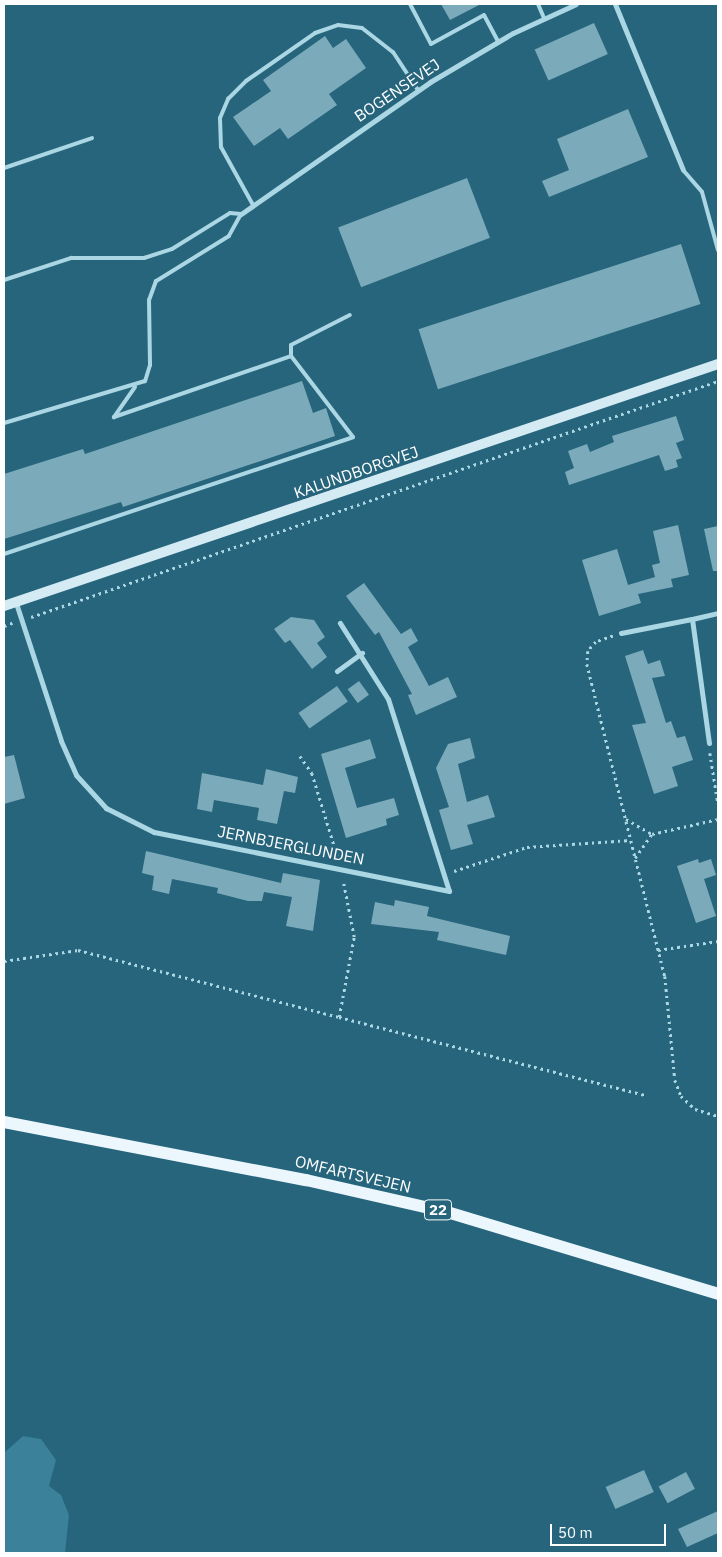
<!DOCTYPE html>
<html>
<head>
<meta charset="utf-8">
<style>
	body { margin:0 }
	#map { position:relative; width:722px; height:1557px; overflow:hidden; background:#26657c; font-family:"IBM Plex Sans",sans-serif }
	div>[style] { position:absolute }
	.green>* { inset:0; background:#3a8199 }
	.building>* { inset:0; background:#7babbb; transform-origin:0 0 }
	.path>* { height:2.5px; margin-top:-1.25px; transform-origin:0; background:repeating-linear-gradient(90deg,#abd6e4 0 2.5px,transparent 0 6.5px) }
	.lane>* { height:4px; margin:-2px; padding:0 2px; transform-origin:2px; border-radius:2px; background:#abd6e4 }
	.street>* { height:5px; margin:-2.5px; padding:0 2.5px; transform-origin:2.5px; border-radius:2.5px; background:#abd6e4 }
	.secondary>* { height:10px; margin:-5px; padding:0 5px; transform-origin:5px; border-radius:5px; background:#d4ebf4 }
	.primary>* { height:12px; margin:-6px; padding:0 6px; transform-origin:6px; border-radius:6px; background:#ebf7fc }
	span { translate:-50% -50%; white-space:nowrap; text-align:center; line-height:1.15; -webkit-text-stroke:5px #26657c; paint-order:stroke }
	.shield-label span { padding:1px 4px; background:#26657c; border:1px solid; border-radius:4px; -webkit-text-stroke-width:0 }
	.shield-label { font-size:15px; color:#fff; font-weight:700 }
	.street-label { font-size:16px; color:#fff }
	.frame { position:absolute; inset:0; border:5px solid #fff; pointer-events:none }
	.scale { position:absolute; left:550px; top:1524px; width:116px; height:22px; box-sizing:border-box; border:2px solid #fff; border-top:0; padding-left:6px; font-size:15px; line-height:18px; white-space:nowrap; color:#fff; -webkit-text-stroke:4px #26657c; paint-order:stroke }
</style>
</head>
<body>
<div id="map">
	<div class="green">
		<div style="clip-path:polygon(23px 1436px,41px 1439px,56px 1460px,49px 1486px,61px 1495px,69px 1515px,65px 1553px,4px 1553px,4px 1453px)"></div>
	</div>
	<div class="building">
		<div style="clip-path:polygon(441px 4px,481px 4px,450px 20px)"></div>
		<div style="left:594px;top:23px;width:34px;height:65px;rotate:66deg"></div>
		<div style="clip-path:polygon(325px 36px,333px 48px,346px 39px,366px 68px,329px 94px,337px 105px,288px 139px,280px 128px,254px 146px,233px 117px,271px 91px,263px 80px)"></div>
		<div style="clip-path:polygon(628px 109px,648px 157px,549px 197px,542px 181px,569px 170px,557px 139px)"></div>
		<div style="left:467px;top:178px;width:64px;height:138px;rotate:69deg"></div>
		<div style="left:681px;top:244px;width:63px;height:276px;rotate:72deg"></div>
		<div style="clip-path:polygon(302px 381px,313px 413px,326px 408px,335px 436px,123px 507px,121px 502px,4px 539px,4px 474px,83px 449px,85px 454px)"></div>
		<div style="clip-path:polygon(676px 416px,684px 440px,676px 443px,682px 458px,676px 460px,678px 467px,665px 471px,659px 455px,569px 485px,565px 472px,574px 468px,568px 451px,587px 444px,590px 452px,614px 442px,612px 436px)"></div>
		<div style="clip-path:polygon(678px 525px,689px 575px,671px 579px,673px 587px,638px 594px,641px 603px,599px 616px,582px 560px,617px 549px,628px 585px,655px 577px,652px 565px,660px 563px,653px 531px)"></div>
		<div style="clip-path:polygon(718px 526px,718px 571px,713px 571px,704px 529px)"></div>
		<div style="clip-path:polygon(364px 583px,401px 634px,411px 628px,418px 641px,408px 647px,429px 686px,448px 677px,457px 697px,416px 715px,408px 695px,412px 694px,379px 632px,375px 635px,346px 596px)"></div>
		<div style="clip-path:polygon(291px 617px,314px 620px,325px 637px,317px 643px,327px 657px,312px 669px,290px 640px,285px 643px,274px 629px)"></div>
		<div style="clip-path:polygon(643px 650px,648px 664px,660px 660px,665px 676px,652px 678px,666px 723px,671px 721px,677px 738px,685px 736px,693px 760px,672px 767px,678px 786px,654px 794px,632px 725px,646px 723px,625px 656px)"></div>
		<div style="left:359px;top:681px;width:17px;height:14px;rotate:54deg"></div>
		<div style="left:337px;top:686px;width:19px;height:47px;rotate:55deg"></div>
		<div style="clip-path:polygon(470px 738px,475px 758px,458px 764px,467px 802px,488px 795px,495px 817px,467px 825px,473px 844px,451px 850px,439px 810px,449px 807px,436px 768px,448px 744px)"></div>
		<div style="clip-path:polygon(370px 739px,376px 758px,345px 768px,357px 808px,394px 798px,399px 815px,386px 819px,387px 825px,346px 838px,321px 754px)"></div>
		<div style="clip-path:polygon(14px 755px,25px 798px,4px 804px,4px 757px)"></div>
		<div style="clip-path:polygon(266px 769px,298px 777px,295px 793px,284px 791px,277px 824px,257px 820px,259px 808px,214px 800px,212px 812px,197px 809px,202px 773px,263px 785px)"></div>
		<div style="clip-path:polygon(146px 851px,281px 883px,283px 873px,320px 880px,313px 931px,286px 926px,292px 897px,264px 892px,262px 901px,248px 901px,217px 893px,218px 888px,172px 879px,169px 894px,152px 890px,154px 876px,142px 873px)"></div>
		<div style="clip-path:polygon(698px 859px,699px 863px,711px 859px,716px 875px,704px 879px,716px 916px,696px 923px,677px 866px)"></div>
		<div style="clip-path:polygon(395px 900px,429px 907px,427px 916px,510px 936px,506px 955px,437px 940px,439px 932px,371px 924px,375px 902px,394px 906px)"></div>
		<div style="left:644px;top:1470px;width:24px;height:42px;rotate:66deg"></div>
		<div style="left:686px;top:1472px;width:19px;height:31px;rotate:62deg"></div>
		<div style="clip-path:polygon(718px 1511px,718px 1533px,687px 1547px,678px 1529px)"></div>
	</div>
	<div class="path">
		<div style="left:31px;top:617px;width:726px;rotate:-18.96deg"></div>
		<div style="left:4px;top:626px;width:9px;rotate:-21deg"></div>
		<div style="left:613px;top:636px;width:18px;rotate:161deg"></div>
		<div style="left:596px;top:642px;width:12px;rotate:132deg"></div>
		<div style="left:588px;top:651px;width:13px;rotate:94deg"></div>
		<div style="left:587px;top:664px;width:322px;rotate:76deg"></div>
		<div style="left:665px;top:976px;width:104px;rotate:84.5deg"></div>
		<div style="left:675px;top:1080px;width:17px;rotate:69deg"></div>
		<div style="left:681px;top:1096px;width:19px;rotate:43deg"></div>
		<div style="left:695px;top:1109px;width:24px;rotate:17deg"></div>
		<div style="left:710px;top:753px;width:51px;rotate:80.9deg"></div>
		<div style="left:300px;top:756px;width:21px;rotate:55deg"></div>
		<div style="left:312px;top:773px;width:89px;rotate:73deg"></div>
		<div style="left:626px;top:819px;width:30px;rotate:30deg"></div>
		<div style="left:635px;top:858px;width:29px;rotate:-55deg"></div>
		<div style="left:652px;top:834px;width:68px;rotate:-12.8deg"></div>
		<div style="left:454px;top:871px;width:77px;rotate:-18.2deg"></div>
		<div style="left:527px;top:847px;width:104px;rotate:-3.9deg"></div>
		<div style="left:658px;top:950px;width:61px;rotate:-8.5deg"></div>
		<div style="left:4px;top:961px;width:75px;rotate:-8.5deg"></div>
		<div style="left:78px;top:950px;width:269px;rotate:14.4deg"></div>
		<div style="left:339px;top:1017px;width:81px;rotate:-79.4deg"></div>
		<div style="left:354px;top:937px;width:57px;rotate:-101.1deg"></div>
		<div style="left:339px;top:1017px;width:317px;rotate:14.3deg"></div>
	</div>
	<div class="lane">
		<div style="left:410px;top:4px;width:45px;rotate:62.3deg"></div>
		<div style="left:431px;top:44px;width:60px;rotate:-28.7deg"></div>
		<div style="left:484px;top:15px;width:30px;rotate:62deg"></div>
		<div style="left:538px;top:4px;width:15px;rotate:67deg"></div>
		<div style="left:4px;top:168px;width:93px;rotate:-18.8deg"></div>
		<div style="left:683px;top:170px;width:29px;rotate:49deg"></div>
		<div style="left:702px;top:192px;width:60px;rotate:74.6deg"></div>
		<div style="left:253px;top:205px;width:66px;rotate:-118.9deg"></div>
		<div style="left:221px;top:147px;width:29px;rotate:-92deg"></div>
		<div style="left:220px;top:118px;width:21px;rotate:-67deg"></div>
		<div style="left:228px;top:99px;width:25px;rotate:-45deg"></div>
		<div style="left:246px;top:81px;width:84px;rotate:-34.8deg"></div>
		<div style="left:315px;top:33px;width:24px;rotate:-19deg"></div>
		<div style="left:338px;top:25px;width:24px;rotate:7deg"></div>
		<div style="left:362px;top:28px;width:39px;rotate:38deg"></div>
		<div style="left:393px;top:52px;width:45px;rotate:56.7deg"></div>
		<div style="left:4px;top:280px;width:71px;rotate:-18.2deg"></div>
		<div style="left:71px;top:258px;width:73px"></div>
		<div style="left:144px;top:258px;width:29px;rotate:-18deg"></div>
		<div style="left:172px;top:249px;width:68px;rotate:-31.8deg"></div>
		<div style="left:230px;top:213px;width:11px;rotate:5deg"></div>
		<div style="left:241px;top:214px;width:25px;rotate:119deg"></div>
		<div style="left:229px;top:236px;width:86px;rotate:148.3deg"></div>
		<div style="left:156px;top:281px;width:20px;rotate:110deg"></div>
		<div style="left:149px;top:300px;width:65px;rotate:89.1deg"></div>
		<div style="left:150px;top:365px;width:17px;rotate:107deg"></div>
		<div style="left:145px;top:381px;width:147px;rotate:163.4deg"></div>
		<div style="left:135px;top:387px;width:37px;rotate:125deg"></div>
		<div style="left:114px;top:417px;width:187px;rotate:-19deg"></div>
		<div style="left:291px;top:356px;width:11px;rotate:-90deg"></div>
		<div style="left:291px;top:345px;width:66px;rotate:-27deg"></div>
		<div style="left:4px;top:554px;width:368px;rotate:-18.5deg"></div>
		<div style="left:353px;top:437px;width:102px;rotate:-127.4deg"></div>
	</div>
	<div class="street">
		<div style="left:615px;top:4px;width:179px;rotate:67.7deg"></div>
		<div style="left:241px;top:214px;width:231px;rotate:-34.9deg"></div>
		<div style="left:430px;top:82px;width:96px;rotate:-30.6deg"></div>
		<div style="left:513px;top:33px;width:69px;rotate:-24.7deg"></div>
		<div style="left:16px;top:603px;width:145px;rotate:71.9deg"></div>
		<div style="left:61px;top:741px;width:37px;rotate:66deg"></div>
		<div style="left:76px;top:775px;width:45px;rotate:47.7deg"></div>
		<div style="left:106px;top:808px;width:54px;rotate:26.6deg"></div>
		<div style="left:154px;top:832px;width:301px;rotate:11.3deg"></div>
		<div style="left:449px;top:891px;width:201px;rotate:-107.6deg"></div>
		<div style="left:388px;top:699px;width:90px;rotate:-122.3deg"></div>
		<div style="left:621px;top:633px;width:72px;rotate:-11.2deg"></div>
		<div style="left:337px;top:671px;width:31px;rotate:-36deg"></div>
		<div style="left:709px;top:743px;width:125px;rotate:-97.8deg"></div>
		<div style="left:692px;top:619px;width:27px;rotate:-13deg"></div>
	</div>
	<div class="secondary">
		<div style="left:4px;top:606px;width:754px;rotate:-18.72deg"></div>
	</div>
	<div class="primary">
		<div style="left:4px;top:1122px;width:308px;rotate:10.9deg"></div>
		<div style="left:306px;top:1180px;width:145px;rotate:12.8deg"></div>
		<div style="left:447px;top:1212px;width:283px;rotate:16.8deg"></div>
	</div>
	<div class="shield-label">
		<span style="left:438px;top:1210px">22</span>
	</div>
	<div class="street-label">
		<span style="left:397px;top:90px;rotate:-34deg">BOGENSEVEJ</span>
		<span style="left:356px;top:472px;rotate:-19deg">KALUNDBORGVEJ</span>
		<span style="left:291px;top:845px;rotate:11deg">JERNBJERGLUNDEN</span>
		<span style="left:353px;top:1174px;rotate:13deg">OMFARTSVEJEN</span>
	</div>
	<div class="frame"></div>
	<div class="scale">50 m</div>
</div>
</body>
</html>
